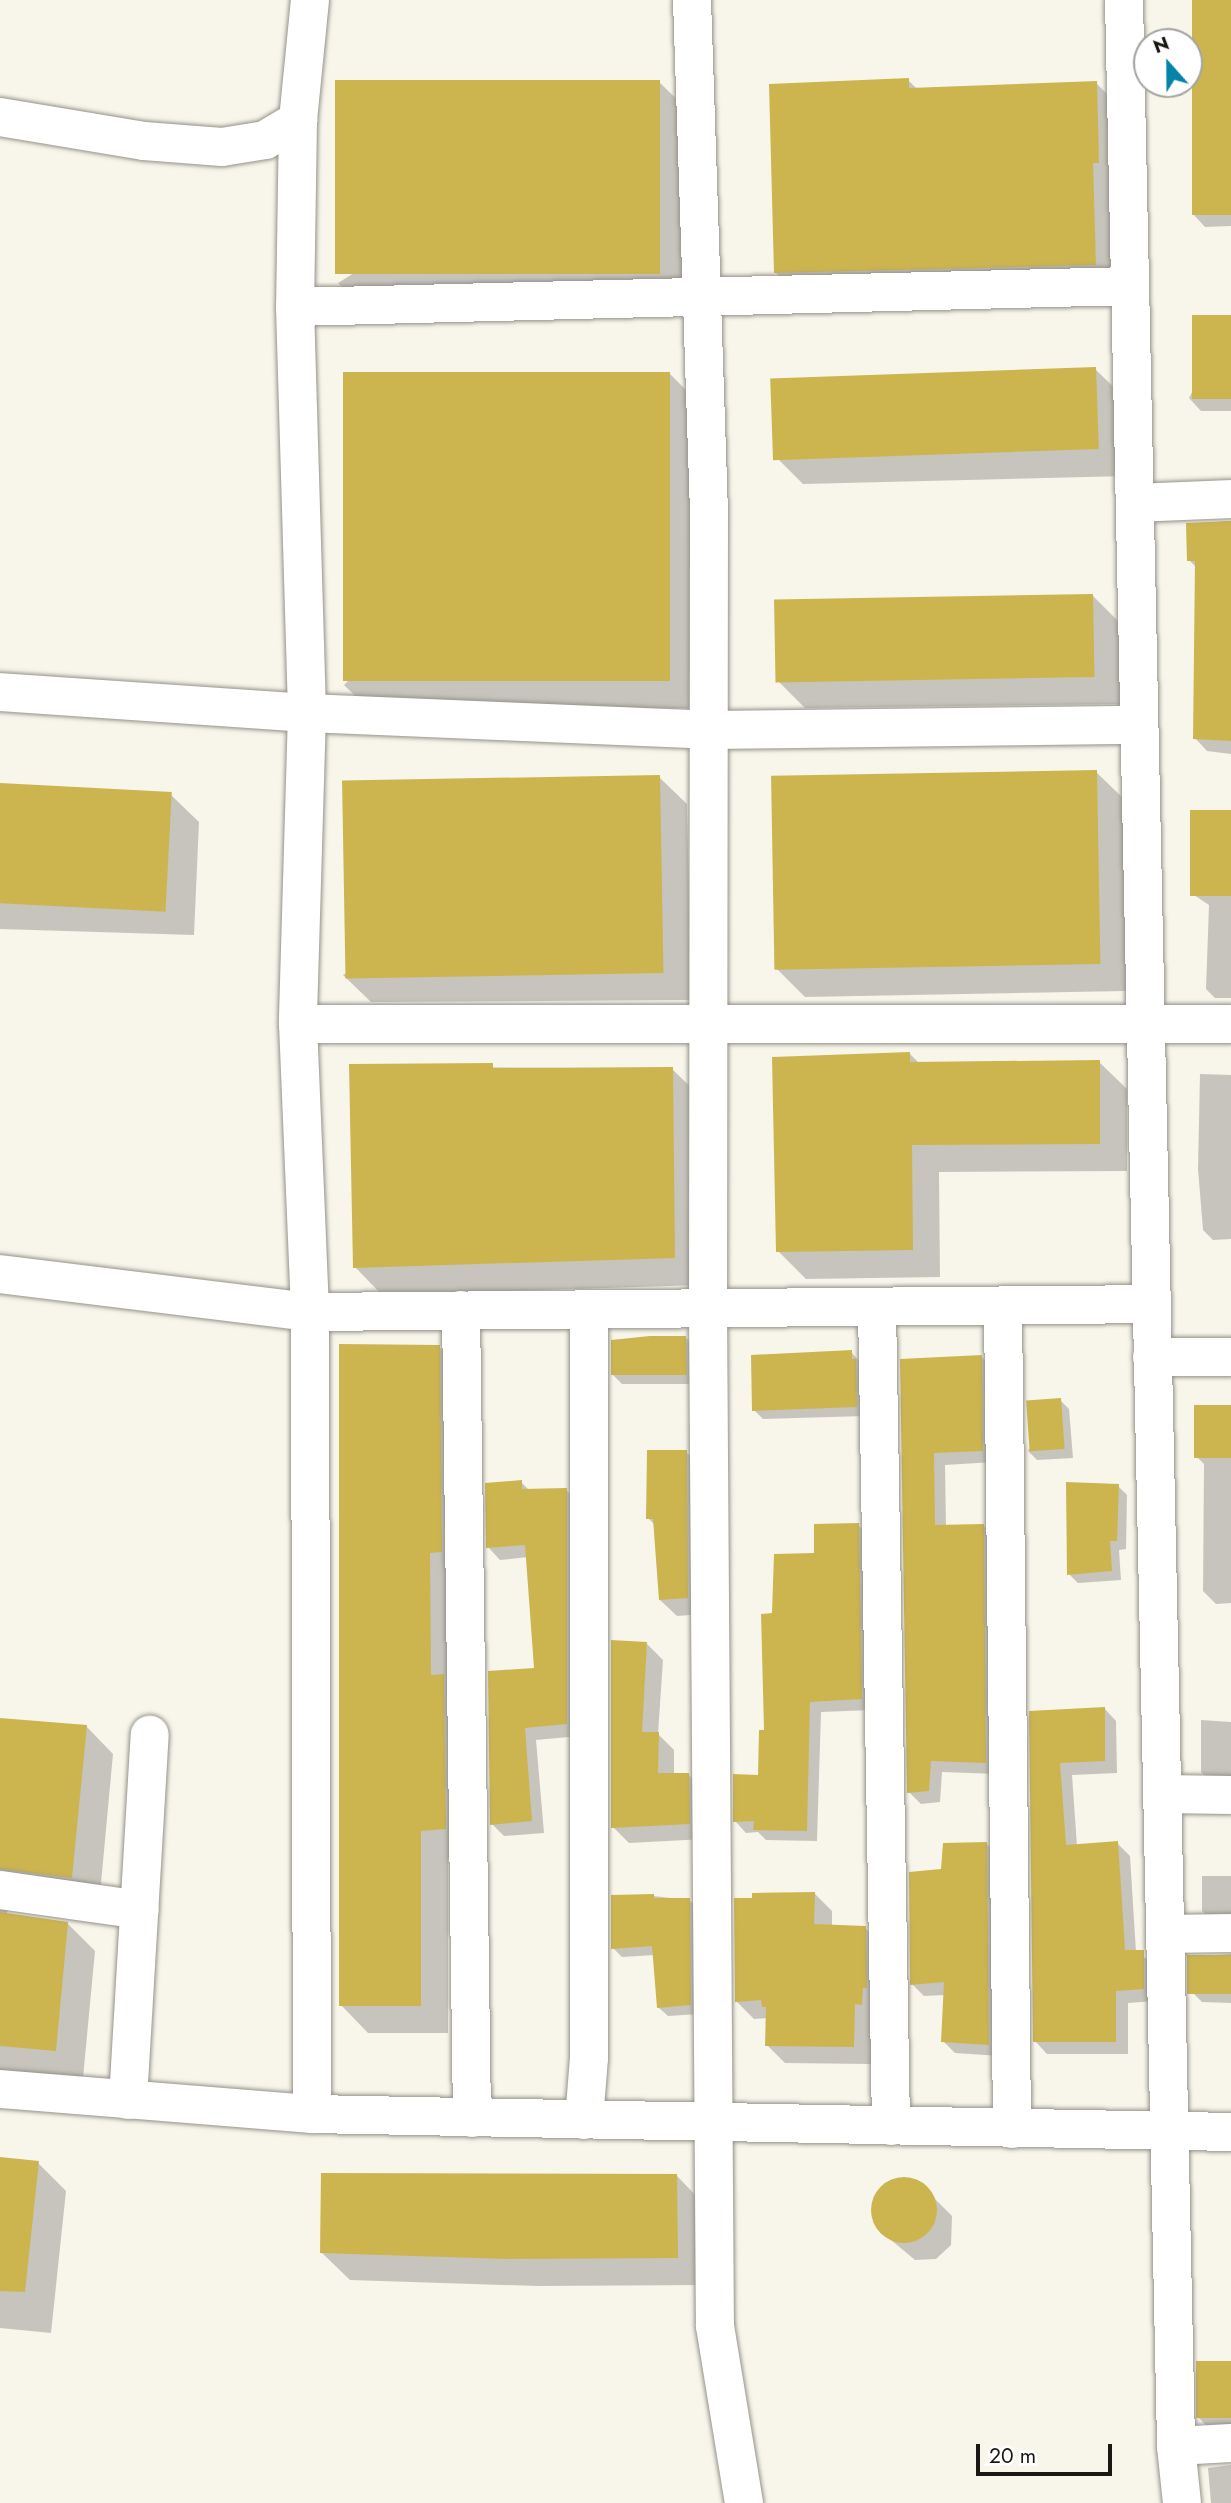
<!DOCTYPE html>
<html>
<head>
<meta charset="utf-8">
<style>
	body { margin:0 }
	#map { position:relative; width:1231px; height:2503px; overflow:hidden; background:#f8f6eb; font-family:Jost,sans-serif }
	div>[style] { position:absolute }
	.shadow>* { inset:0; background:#0003 }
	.building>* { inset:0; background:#ccb54f; transform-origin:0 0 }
	.round { border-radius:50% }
	.roads { filter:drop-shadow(0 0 2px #959289) drop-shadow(0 0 2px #959289) }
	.minor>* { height:38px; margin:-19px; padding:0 19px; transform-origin:19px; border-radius:19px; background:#fff }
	span { translate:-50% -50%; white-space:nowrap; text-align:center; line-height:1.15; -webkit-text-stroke:6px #fff; paint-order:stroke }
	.north { position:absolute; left:1133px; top:28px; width:70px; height:70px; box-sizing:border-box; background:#fff; border:2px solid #a3a3a1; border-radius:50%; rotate:339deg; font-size:19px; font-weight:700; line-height:28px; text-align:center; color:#191815 }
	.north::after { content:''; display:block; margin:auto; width:24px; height:32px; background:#0584a8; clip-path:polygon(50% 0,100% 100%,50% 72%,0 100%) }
	.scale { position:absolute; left:976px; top:2444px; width:136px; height:32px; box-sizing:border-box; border:4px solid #191815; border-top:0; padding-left:9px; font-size:21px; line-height:24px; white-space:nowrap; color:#191815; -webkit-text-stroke:5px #fff; paint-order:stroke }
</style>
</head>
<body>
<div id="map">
	<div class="shadow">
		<div style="clip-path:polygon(1193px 0,1231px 0,1231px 226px,1205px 227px,1193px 214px)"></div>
		<div style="clip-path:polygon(908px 80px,918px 90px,1096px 83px,1123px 110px,1123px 292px,803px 300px,775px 272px)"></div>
		<div style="clip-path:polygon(659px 82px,687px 109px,687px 301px,365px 311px,338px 283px)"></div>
		<div style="clip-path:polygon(1231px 317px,1231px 411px,1201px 411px,1189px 398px)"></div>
		<div style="clip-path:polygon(1095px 369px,1123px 396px,1126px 476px,803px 484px,775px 456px)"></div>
		<div style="clip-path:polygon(669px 373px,697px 401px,696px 708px,372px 712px,344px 685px)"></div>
		<div style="clip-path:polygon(1231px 521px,1231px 754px,1207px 751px,1195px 738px,1197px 568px,1189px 560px,1188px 524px)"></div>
		<div style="clip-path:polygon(1093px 596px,1120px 623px,1121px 704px,805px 708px,777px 680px)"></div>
		<div style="clip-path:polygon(1096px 772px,1124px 799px,1126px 991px,805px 997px,777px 969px)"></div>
		<div style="clip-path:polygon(659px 777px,687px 804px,691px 1000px,371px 1002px,343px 975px)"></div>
		<div style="clip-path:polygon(0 785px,171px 795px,199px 822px,194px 935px,0 929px)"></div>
		<div style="clip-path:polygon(1231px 812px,1231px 998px,1215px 998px,1206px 989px,1209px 905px,1194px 895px)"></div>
		<div style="clip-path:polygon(909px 1053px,919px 1063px,1099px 1062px,1127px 1089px,1127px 1171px,939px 1172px,940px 1277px,806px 1279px,778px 1251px)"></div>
		<div style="clip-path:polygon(350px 1066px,672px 1069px,700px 1096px,702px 1285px,382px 1295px,355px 1267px)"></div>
		<div style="clip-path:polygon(1200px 1074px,1231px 1075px,1231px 1239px,1213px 1240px,1203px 1230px,1198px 1169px)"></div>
		<div style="clip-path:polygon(686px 1338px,695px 1347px,695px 1384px,622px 1384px,613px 1375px)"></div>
		<div style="clip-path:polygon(439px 1347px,467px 1374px,473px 1856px,448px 1858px,448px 2033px,368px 2033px,341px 2005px)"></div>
		<div style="clip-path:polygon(851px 1352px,860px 1362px,865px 1416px,763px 1419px,754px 1410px)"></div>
		<div style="clip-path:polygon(981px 1356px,993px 1368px,994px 1462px,945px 1465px,946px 1526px,983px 1525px,995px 1537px,997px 1774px,942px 1772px,940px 1802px,921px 1804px,909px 1792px,902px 1361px)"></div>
		<div style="clip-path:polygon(1060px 1400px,1069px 1409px,1073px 1458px,1037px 1460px,1028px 1451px)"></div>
		<div style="clip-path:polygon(1231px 1406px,1231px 1603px,1216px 1604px,1203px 1591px,1204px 1464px,1197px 1457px)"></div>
		<div style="clip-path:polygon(686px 1452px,703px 1468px,704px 1614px,677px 1616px,660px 1600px,655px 1525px,648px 1518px)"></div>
		<div style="clip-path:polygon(521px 1482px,529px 1490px,566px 1490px,579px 1502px,579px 1736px,536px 1740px,544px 1833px,504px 1836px,492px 1824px,536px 1669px,528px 1557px,500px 1560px,488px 1547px)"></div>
		<div style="clip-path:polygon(1118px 1486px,1127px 1495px,1126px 1549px,1119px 1550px,1121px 1580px,1078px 1583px,1069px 1574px)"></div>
		<div style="clip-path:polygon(858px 1525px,869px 1536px,872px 1710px,821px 1712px,817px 1841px,766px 1840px,758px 1832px,746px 1833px,735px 1821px,760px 1777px,774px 1615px)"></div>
		<div style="clip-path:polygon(647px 1644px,663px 1660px,658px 1734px,674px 1750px,674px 1775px,689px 1775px,705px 1791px,705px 1839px,629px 1843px,613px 1827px)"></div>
		<div style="clip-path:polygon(1104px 1708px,1116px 1721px,1117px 1773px,1072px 1775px,1077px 1846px,1117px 1843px,1130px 1856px,1136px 1952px,1156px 1965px,1156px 2001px,1128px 2003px,1128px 2054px,1047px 2054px,1035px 2041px,1031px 1713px)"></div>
		<div style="clip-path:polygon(0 1719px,86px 1726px,113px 1754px,99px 1905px,11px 1903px,6px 1915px,67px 1923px,95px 1951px,83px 2078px,0 2072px)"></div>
		<div style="clip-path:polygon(1201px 1720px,1231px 1722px,1231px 1785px,1214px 1785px,1201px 1772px)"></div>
		<div style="clip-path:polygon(986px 1843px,998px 1856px,1001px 2056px,955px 2053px,943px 2041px,945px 1995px,924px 1996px,912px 1984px,943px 1871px)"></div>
		<div style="clip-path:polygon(1202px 1876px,1231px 1876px,1231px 1921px,1211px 1920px,1202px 1911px)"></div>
		<div style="clip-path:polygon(814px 1893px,832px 1911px,832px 1926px,865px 1928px,883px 1946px,871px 2064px,785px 2063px,767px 2045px,767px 2018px,754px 2019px,736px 2001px)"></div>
		<div style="clip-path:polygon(653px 1896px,689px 1900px,699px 1909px,699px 2014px,668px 2016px,658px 2007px,655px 1955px,622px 1957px,613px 1948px)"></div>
		<div style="clip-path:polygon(1231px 1954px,1231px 2003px,1202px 2002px,1193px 1993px,1189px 1957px)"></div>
		<div style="clip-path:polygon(0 2159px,38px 2163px,66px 2191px,51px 2333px,0 2328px)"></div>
		<div style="clip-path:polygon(677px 2176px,704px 2204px,705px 2285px,537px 2286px,350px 2280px,322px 2253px)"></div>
		<div style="clip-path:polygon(897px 2179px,917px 2181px,952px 2216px,951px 2245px,936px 2259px,915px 2260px,878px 2229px,875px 2199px)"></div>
		<div style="clip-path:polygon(1231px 2363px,1231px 2444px,1224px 2444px,1199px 2418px)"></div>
		<div style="clip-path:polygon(1231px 2465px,1231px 2503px,1211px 2503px,1208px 2468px)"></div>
	</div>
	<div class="building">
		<div style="left:1192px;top:0;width:39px;height:215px"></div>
		<div style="clip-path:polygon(909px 78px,909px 88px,1097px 81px,1099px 163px,1093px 163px,1096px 265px,774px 273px,769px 84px)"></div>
		<div style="left:660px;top:80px;width:194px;height:325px;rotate:90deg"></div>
		<div style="left:1231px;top:315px;width:84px;height:39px;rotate:90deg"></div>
		<div style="left:1096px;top:367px;width:82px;height:326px;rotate:88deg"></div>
		<div style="left:670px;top:372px;width:309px;height:327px;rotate:90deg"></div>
		<div style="clip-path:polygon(1231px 521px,1231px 741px,1193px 739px,1195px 561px,1187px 561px,1186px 523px)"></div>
		<div style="left:1093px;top:594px;width:83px;height:319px;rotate:89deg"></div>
		<div style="left:1097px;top:770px;width:194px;height:326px;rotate:89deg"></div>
		<div style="left:660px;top:775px;width:198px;height:318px;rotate:89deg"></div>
		<div style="left:0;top:783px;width:172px;height:120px;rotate:3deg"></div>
		<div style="left:1231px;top:810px;width:86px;height:41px;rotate:90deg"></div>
		<div style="clip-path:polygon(910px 1052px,910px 1062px,1100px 1060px,1100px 1144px,912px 1145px,913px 1250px,776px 1252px,772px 1057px)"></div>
		<div style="clip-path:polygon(493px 1063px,493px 1068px,673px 1067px,675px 1258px,353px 1268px,349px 1064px)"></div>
		<div style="clip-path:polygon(650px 1336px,686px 1336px,687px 1375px,611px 1375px,611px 1340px)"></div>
		<div style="clip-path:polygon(339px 1344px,440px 1345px,442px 1552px,430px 1553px,431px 1675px,444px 1674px,446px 1829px,421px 1831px,421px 2006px,339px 2006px)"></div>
		<div style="clip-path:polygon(852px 1350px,852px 1359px,856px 1359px,857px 1407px,752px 1411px,751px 1355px)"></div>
		<div style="clip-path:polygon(982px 1355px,983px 1451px,934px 1453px,935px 1525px,984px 1524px,986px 1763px,931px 1761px,929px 1791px,907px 1793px,900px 1359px)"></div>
		<div style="left:1061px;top:1398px;width:51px;height:35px;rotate:86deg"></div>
		<div style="left:1194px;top:1405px;width:37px;height:53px"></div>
		<div style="clip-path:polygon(647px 1450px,687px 1450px,688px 1598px,659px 1600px,653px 1519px,646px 1519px)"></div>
		<div style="clip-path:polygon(522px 1480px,522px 1489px,567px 1488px,567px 1724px,525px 1728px,532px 1821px,490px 1825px,488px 1671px,534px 1668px,525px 1545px,486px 1548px,485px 1483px)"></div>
		<div style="clip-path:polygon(1066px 1482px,1119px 1484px,1117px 1541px,1110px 1541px,1112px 1571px,1067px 1575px)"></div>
		<div style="clip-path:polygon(859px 1523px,862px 1699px,810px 1702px,807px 1831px,753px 1830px,754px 1821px,733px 1822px,733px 1774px,758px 1775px,759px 1730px,764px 1730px,761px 1614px,772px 1613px,774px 1554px,814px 1553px,814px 1524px)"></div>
		<div style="clip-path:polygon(611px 1640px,647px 1642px,642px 1732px,659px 1732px,658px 1773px,689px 1773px,690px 1824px,611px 1828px)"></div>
		<div style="clip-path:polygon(1105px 1707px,1105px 1761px,1060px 1763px,1066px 1845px,1118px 1841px,1125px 1950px,1144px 1950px,1144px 1989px,1116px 1991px,1116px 2042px,1033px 2042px,1029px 1711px)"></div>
		<div style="clip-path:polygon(0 1718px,87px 1725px,72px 1878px,0 1869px)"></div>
		<div style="clip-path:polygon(987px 1842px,989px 2045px,941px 2042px,944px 1982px,910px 1985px,909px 1872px,941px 1869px,943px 1843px)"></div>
		<div style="clip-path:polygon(815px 1892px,814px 1924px,866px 1926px,867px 1988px,863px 1988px,862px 2005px,855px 2004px,854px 2047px,765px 2046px,766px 2007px,762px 2007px,761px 2000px,735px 2002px,734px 1898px,752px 1898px,752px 1893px)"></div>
		<div style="clip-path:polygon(654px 1894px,654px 1898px,690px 1898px,691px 2005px,657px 2008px,652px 1946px,611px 1949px,611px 1895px)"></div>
		<div style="clip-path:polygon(0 1912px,68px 1922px,56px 2051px,0 2046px)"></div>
		<div style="left:1231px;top:1955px;width:39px;height:44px;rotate:90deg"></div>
		<div style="clip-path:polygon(0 2157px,39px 2161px,25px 2292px,0 2291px)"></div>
		<div style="clip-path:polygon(321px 2173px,677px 2174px,678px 2258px,508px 2259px,320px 2253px)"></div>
		<div class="round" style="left:871px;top:2177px;width:66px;height:66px"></div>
		<div style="left:1231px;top:2361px;width:57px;height:35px;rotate:90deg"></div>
	</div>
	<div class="roads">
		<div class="minor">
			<div style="left:310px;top:0;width:121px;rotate:95.7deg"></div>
			<div style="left:298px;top:120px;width:187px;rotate:90.9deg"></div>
			<div style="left:295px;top:307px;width:406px;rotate:88.3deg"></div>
			<div style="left:307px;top:713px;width:311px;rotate:91.7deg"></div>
			<div style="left:298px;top:1024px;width:288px;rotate:87.6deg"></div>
			<div style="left:310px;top:1312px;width:802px;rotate:89.86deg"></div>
			<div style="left:692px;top:0;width:513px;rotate:88.1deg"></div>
			<div style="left:709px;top:513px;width:795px;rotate:90.07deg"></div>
			<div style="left:708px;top:1308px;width:1018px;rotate:89.61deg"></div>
			<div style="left:715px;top:2326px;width:179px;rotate:80.7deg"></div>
			<div style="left:1124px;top:0;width:2447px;rotate:88.78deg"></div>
			<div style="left:1176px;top:2446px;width:57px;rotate:84deg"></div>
			<div style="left:0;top:117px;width:146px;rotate:9.5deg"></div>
			<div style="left:144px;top:141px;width:78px;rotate:4.4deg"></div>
			<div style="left:222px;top:147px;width:44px;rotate:-9.2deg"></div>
			<div style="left:265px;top:140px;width:39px;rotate:-31deg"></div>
			<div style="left:295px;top:307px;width:835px;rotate:-1.44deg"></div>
			<div style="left:1135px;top:503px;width:96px;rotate:-2.4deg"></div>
			<div style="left:0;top:692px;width:308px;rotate:3.9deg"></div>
			<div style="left:307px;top:713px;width:402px;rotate:2.4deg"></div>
			<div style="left:709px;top:730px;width:430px;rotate:-0.7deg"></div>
			<div style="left:298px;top:1024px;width:933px"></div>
			<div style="left:0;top:1274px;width:312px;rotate:7deg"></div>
			<div style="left:310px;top:1312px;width:842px;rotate:-0.54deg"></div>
			<div style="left:1003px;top:1306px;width:823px;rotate:89.37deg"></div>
			<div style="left:877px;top:1307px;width:819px;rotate:89.02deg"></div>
			<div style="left:461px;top:1310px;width:808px;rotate:89.22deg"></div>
			<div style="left:1152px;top:1357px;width:79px"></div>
			<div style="left:1162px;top:1794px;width:69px;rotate:0.8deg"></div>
			<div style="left:0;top:1890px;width:141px;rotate:8.1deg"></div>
			<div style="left:1165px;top:1934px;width:66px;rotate:-0.9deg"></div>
			<div style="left:0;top:2089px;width:313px;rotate:4.6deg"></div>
			<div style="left:312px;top:2114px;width:919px;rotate:1.12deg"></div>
			<div style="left:128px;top:2100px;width:366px;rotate:-86.6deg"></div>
			<div style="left:584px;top:2120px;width:62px;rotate:-85.4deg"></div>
			<div style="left:589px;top:2058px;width:749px;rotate:-90deg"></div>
			<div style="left:1176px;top:2446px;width:55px;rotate:-3.1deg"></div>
		</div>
	</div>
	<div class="north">N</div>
	<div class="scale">20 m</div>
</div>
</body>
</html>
